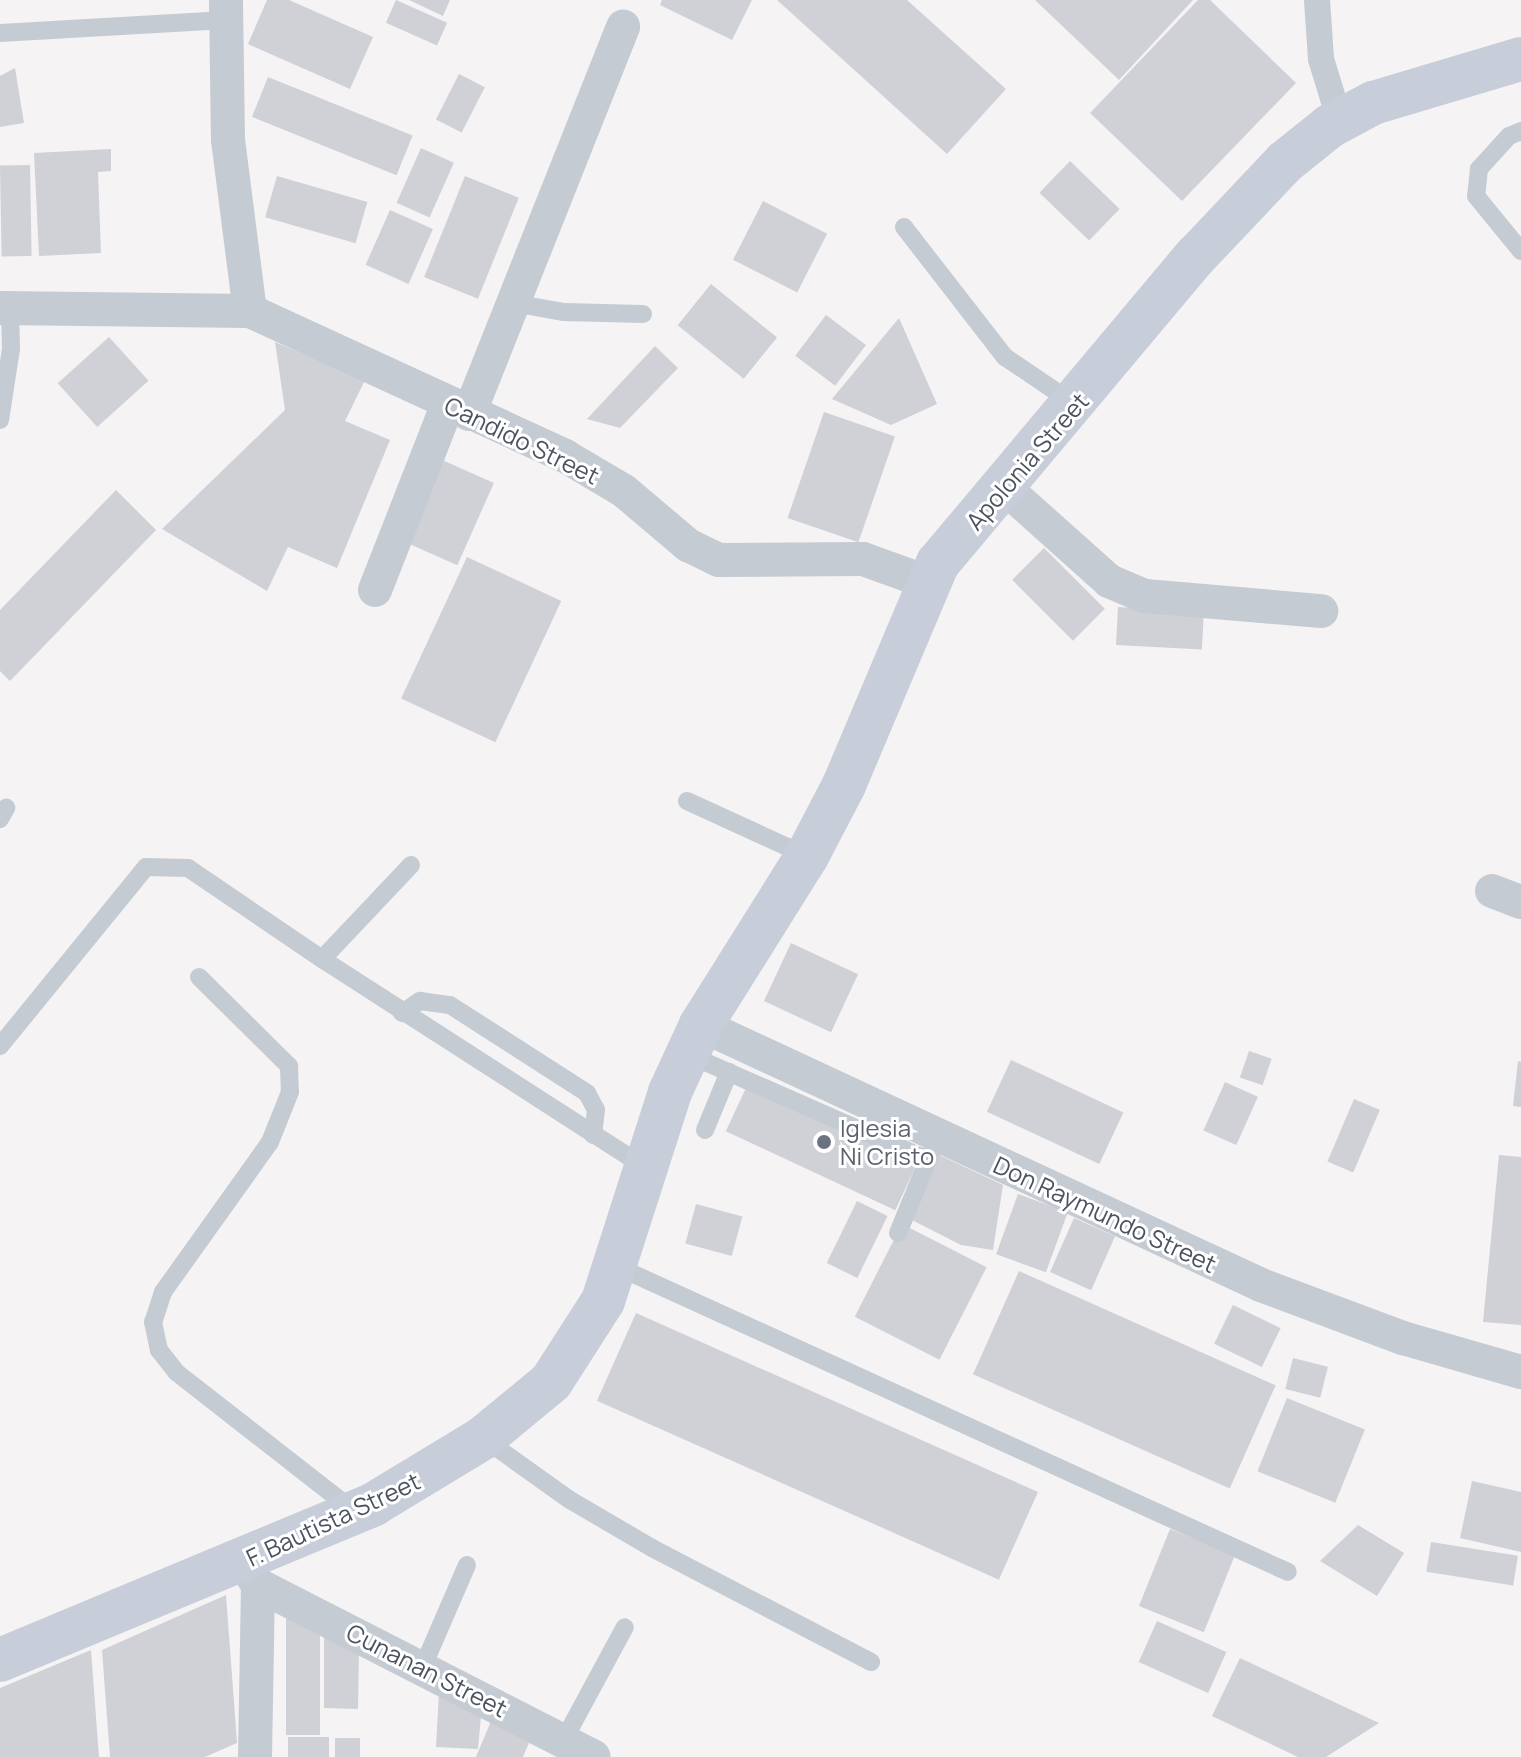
<!DOCTYPE html>
<html>
<head>
<meta charset="utf-8">
<style>
	body { margin:0 }
	#map { position:relative; width:1521px; height:1757px; overflow:hidden; background:#f5f3f3; font-family:Manrope,sans-serif }
	div>[style] { position:absolute }
	.building>* { inset:0; background:#d0d1d6; transform-origin:0 0 }
	.service>* { height:18px; margin:-9px; padding:0 9px; transform-origin:9px; border-radius:9px; background:#c4cbd3 }
	.pedestrian>* { height:26px; margin:-13px; padding:0 13px; transform-origin:13px; border-radius:13px; background:#c4cbd3 }
	.minor>* { height:34px; margin:-17px; padding:0 17px; transform-origin:17px; border-radius:17px; background:#c4cbd3 }
	.secondary>* { height:44px; margin:-22px; padding:0 22px; transform-origin:22px; border-radius:22px; background:#c7cdd9 }
	.dots>* { width:22px; height:22px; translate:-50% -50%; box-sizing:border-box; border:4px solid #fff; border-radius:50% }
	span { translate:-50% -50%; white-space:nowrap; text-align:center; line-height:1.15; -webkit-text-stroke:6px #fff; paint-order:stroke }
	.street-label { font-size:24px; color:#4b535f }
	.worship-label { font-size:24px; color:#5b616d }
	.left { translate:0 -50%; text-align:left }
</style>
</head>
<body>
<div id="map">
	<div class="building">
		<div style="clip-path:polygon(267px 0,289px 0,373px 37px,350px 89px,248px 44px)"></div>
		<div style="left:396px;top:0;width:56px;height:25px;rotate:24deg"></div>
		<div style="clip-path:polygon(409px 0,450px 0,443px 16px)"></div>
		<div style="clip-path:polygon(662px 0,752px 0,732px 40px,660px 5px)"></div>
		<div style="clip-path:polygon(777px 0,907px 0,1006px 89px,947px 154px)"></div>
		<div style="clip-path:polygon(1035px 0,1193px 0,1119px 80px)"></div>
		<div style="clip-path:polygon(1198px 0,1210px 0,1296px 83px,1182px 201px,1090px 113px)"></div>
		<div style="clip-path:polygon(15px 68px,24px 123px,0 127px,0 76px)"></div>
		<div style="left:459px;top:74px;width:29px;height:51px;rotate:27deg"></div>
		<div style="left:268px;top:77px;width:156px;height:43px;rotate:22deg"></div>
		<div style="left:421px;top:148px;width:36px;height:60px;rotate:24deg"></div>
		<div style="clip-path:polygon(111px 149px,111px 171px,98px 172px,101px 253px,39px 256px,34px 153px)"></div>
		<div style="left:1070px;top:161px;width:69px;height:44px;rotate:44deg"></div>
		<div style="left:30px;top:165px;width:91px;height:30px;rotate:89deg"></div>
		<div style="left:277px;top:176px;width:94px;height:43px;rotate:16deg"></div>
		<div style="left:465px;top:176px;width:58px;height:109px;rotate:22deg"></div>
		<div style="left:763px;top:201px;width:72px;height:66px;rotate:27deg"></div>
		<div style="left:390px;top:210px;width:47px;height:60px;rotate:24deg"></div>
		<div style="left:711px;top:284px;width:85px;height:53px;rotate:39deg"></div>
		<div style="left:826px;top:315px;width:50px;height:51px;rotate:37deg"></div>
		<div style="clip-path:polygon(899px 318px,937px 404px,891px 425px,832px 399px)"></div>
		<div style="left:109px;top:337px;width:59px;height:69px;rotate:48deg"></div>
		<div style="clip-path:polygon(275px 342px,365px 380px,345px 421px,390px 440px,337px 568px,288px 547px,267px 591px,162px 529px,285px 410px)"></div>
		<div style="clip-path:polygon(655px 346px,678px 368px,620px 428px,587px 419px)"></div>
		<div style="left:824px;top:412px;width:75px;height:112px;rotate:19deg"></div>
		<div style="left:440px;top:459px;width:59px;height:90px;rotate:24deg"></div>
		<div style="clip-path:polygon(116px 490px,156px 530px,10px 681px,0 671px,0 610px)"></div>
		<div style="left:1044px;top:548px;width:86px;height:45px;rotate:45deg"></div>
		<div style="left:467px;top:557px;width:104px;height:156px;rotate:25deg"></div>
		<div style="left:1118px;top:607px;width:86px;height:38px;rotate:3deg"></div>
		<div style="left:791px;top:943px;width:74px;height:64px;rotate:25deg"></div>
		<div style="left:1249px;top:1051px;width:24px;height:28px;rotate:19deg"></div>
		<div style="left:1011px;top:1060px;width:124px;height:57px;rotate:25deg"></div>
		<div style="clip-path:polygon(1518px 1061px,1521px 1062px,1521px 1107px,1513px 1106px)"></div>
		<div style="left:752px;top:1075px;width:187px;height:62px;rotate:25deg"></div>
		<div style="left:1225px;top:1082px;width:36px;height:53px;rotate:24deg"></div>
		<div style="left:1354px;top:1099px;width:28px;height:68px;rotate:23deg"></div>
		<div style="clip-path:polygon(935px 1153px,1003px 1185px,993px 1250px,961px 1245px,904px 1216px)"></div>
		<div style="clip-path:polygon(1499px 1155px,1521px 1157px,1521px 1325px,1483px 1322px)"></div>
		<div style="left:1018px;top:1194px;width:53px;height:64px;rotate:20deg"></div>
		<div style="left:857px;top:1201px;width:34px;height:69px;rotate:26deg"></div>
		<div style="left:696px;top:1204px;width:48px;height:41px;rotate:15deg"></div>
		<div style="left:1074px;top:1218px;width:45px;height:59px;rotate:24deg"></div>
		<div style="left:902px;top:1224px;width:95px;height:104px;rotate:27deg"></div>
		<div style="left:1019px;top:1271px;width:281px;height:113px;rotate:24deg"></div>
		<div style="left:1233px;top:1305px;width:53px;height:43px;rotate:26deg"></div>
		<div style="left:636px;top:1313px;width:440px;height:96px;rotate:24deg"></div>
		<div style="left:1293px;top:1358px;width:36px;height:32px;rotate:14deg"></div>
		<div style="left:1287px;top:1398px;width:84px;height:79px;rotate:22deg"></div>
		<div style="clip-path:polygon(1472px 1481px,1521px 1492px,1521px 1552px,1460px 1538px)"></div>
		<div style="clip-path:polygon(1358px 1525px,1404px 1553px,1377px 1596px,1320px 1561px)"></div>
		<div style="left:1170px;top:1529px;width:70px;height:83px;rotate:22deg"></div>
		<div style="left:1431px;top:1542px;width:88px;height:30px;rotate:9deg"></div>
		<div style="clip-path:polygon(226px 1595px,237px 1743px,205px 1757px,110px 1757px,102px 1650px)"></div>
		<div style="left:320px;top:1619px;width:116px;height:34px;rotate:90deg"></div>
		<div style="left:1157px;top:1621px;width:76px;height:45px;rotate:24deg"></div>
		<div style="clip-path:polygon(324px 1626px,359px 1646px,358px 1709px,324px 1708px)"></div>
		<div style="clip-path:polygon(91px 1650px,99px 1757px,0 1757px,0 1688px)"></div>
		<div style="clip-path:polygon(1240px 1658px,1379px 1723px,1326px 1757px,1298px 1757px,1212px 1716px)"></div>
		<div style="clip-path:polygon(439px 1692px,481px 1716px,478px 1749px,436px 1747px)"></div>
		<div style="clip-path:polygon(491px 1721px,531px 1738px,523px 1757px,476px 1757px)"></div>
		<div style="left:288px;top:1737px;width:41px;height:20px"></div>
		<div style="left:335px;top:1738px;width:25px;height:19px"></div>
	</div>
	<div class="service">
		<div style="left:0;top:33px;width:226px;rotate:-3.3deg"></div>
		<div style="left:1521px;top:131px;width:13px;rotate:157deg"></div>
		<div style="left:1509px;top:136px;width:45px;rotate:132.3deg"></div>
		<div style="left:1479px;top:169px;width:27px;rotate:96deg"></div>
		<div style="left:1476px;top:196px;width:71px;rotate:50.7deg"></div>
		<div style="left:904px;top:227px;width:165px;rotate:52.2deg"></div>
		<div style="left:1005px;top:357px;width:82px;rotate:34.1deg"></div>
		<div style="left:513px;top:303px;width:52px;rotate:10deg"></div>
		<div style="left:564px;top:312px;width:79px;rotate:1.5deg"></div>
		<div style="left:0;top:420px;width:72px;rotate:-81.2deg"></div>
		<div style="left:11px;top:349px;width:41px;rotate:-91.4deg"></div>
		<div style="left:687px;top:801px;width:132px;rotate:24.6deg"></div>
		<div style="left:0;top:819px;width:13px;rotate:-61deg"></div>
		<div style="left:411px;top:865px;width:129px;rotate:133.4deg"></div>
		<div style="left:322px;top:959px;width:384px;rotate:32.8deg"></div>
		<div style="left:199px;top:977px;width:127px;rotate:44.7deg"></div>
		<div style="left:289px;top:1066px;width:26px;rotate:88deg"></div>
		<div style="left:290px;top:1092px;width:54px;rotate:111.8deg"></div>
		<div style="left:270px;top:1142px;width:184px;rotate:125.5deg"></div>
		<div style="left:163px;top:1292px;width:32px;rotate:108deg"></div>
		<div style="left:153px;top:1322px;width:29px;rotate:78deg"></div>
		<div style="left:159px;top:1350px;width:28px;rotate:52deg"></div>
		<div style="left:176px;top:1372px;width:226px;rotate:38deg"></div>
		<div style="left:402px;top:1013px;width:22px;rotate:-34deg"></div>
		<div style="left:420px;top:1001px;width:30px;rotate:8deg"></div>
		<div style="left:450px;top:1005px;width:163px;rotate:32.7deg"></div>
		<div style="left:587px;top:1093px;width:19px;rotate:62deg"></div>
		<div style="left:596px;top:1110px;width:25px;rotate:97deg"></div>
		<div style="left:0;top:1046px;width:231px;rotate:-50.8deg"></div>
		<div style="left:146px;top:867px;width:42px;rotate:1.4deg"></div>
		<div style="left:188px;top:868px;width:162px;rotate:34.2deg"></div>
		<div style="left:687px;top:1054px;width:263px;rotate:23.7deg"></div>
		<div style="left:705px;top:1130px;width:63px;rotate:-67.5deg"></div>
		<div style="left:898px;top:1233px;width:90px;rotate:-67.7deg"></div>
		<div style="left:616px;top:1266px;width:738px;rotate:24.48deg"></div>
		<div style="left:483px;top:1438px;width:107px;rotate:35.5deg"></div>
		<div style="left:570px;top:1500px;width:95px;rotate:30.3deg"></div>
		<div style="left:652px;top:1548px;width:247px;rotate:27.5deg"></div>
		<div style="left:427px;top:1669px;width:14px;rotate:-86deg"></div>
		<div style="left:428px;top:1655px;width:98px;rotate:-66.6deg"></div>
		<div style="left:560px;top:1747px;width:136px;rotate:-61.6deg"></div>
	</div>
	<div class="pedestrian">
		<div style="left:1317px;top:0;width:59px;rotate:86.1deg"></div>
		<div style="left:1321px;top:59px;width:65px;rotate:73deg"></div>
	</div>
	<div class="minor">
		<div style="left:226px;top:0;width:140px;rotate:89.2deg"></div>
		<div style="left:228px;top:140px;width:172px;rotate:82.7deg"></div>
		<div style="left:250px;top:311px;width:347px;rotate:24.7deg"></div>
		<div style="left:565px;top:456px;width:69px;rotate:30.7deg"></div>
		<div style="left:624px;top:491px;width:84px;rotate:40.2deg"></div>
		<div style="left:688px;top:545px;width:34px;rotate:26deg"></div>
		<div style="left:719px;top:560px;width:144px;rotate:-0.4deg"></div>
		<div style="left:863px;top:559px;width:68px;rotate:19.8deg"></div>
		<div style="left:0;top:308px;width:250px;rotate:0.7deg"></div>
		<div style="left:469px;top:414px;width:417px;rotate:-68.3deg"></div>
		<div style="left:1004px;top:487px;width:141px;rotate:41.8deg"></div>
		<div style="left:1109px;top:581px;width:39px;rotate:23deg"></div>
		<div style="left:1145px;top:596px;width:177px;rotate:4.9deg"></div>
		<div style="left:375px;top:590px;width:200px;rotate:-68.6deg"></div>
		<div style="left:1492px;top:891px;width:31px;rotate:21deg"></div>
		<div style="left:701px;top:1025px;width:617px;rotate:24.9deg"></div>
		<div style="left:1261px;top:1285px;width:152px;rotate:20.5deg"></div>
		<div style="left:1403px;top:1338px;width:123px;rotate:16.1deg"></div>
		<div style="left:247px;top:1568px;width:20px;rotate:57deg"></div>
		<div style="left:258px;top:1585px;width:172px;rotate:91deg"></div>
		<div style="left:258px;top:1585px;width:377px;rotate:27.1deg"></div>
	</div>
	<div class="secondary">
		<div style="left:0;top:1660px;width:405px;rotate:-22.6deg"></div>
		<div style="left:374px;top:1504px;width:127px;rotate:-31.2deg"></div>
		<div style="left:483px;top:1438px;width:88px;rotate:-39.5deg"></div>
		<div style="left:551px;top:1382px;width:96px;rotate:-57.3deg"></div>
		<div style="left:603px;top:1301px;width:219px;rotate:-72.2deg"></div>
		<div style="left:670px;top:1092px;width:74px;rotate:-65.2deg"></div>
		<div style="left:701px;top:1025px;width:199px;rotate:-57.9deg"></div>
		<div style="left:807px;top:856px;width:80px;rotate:-62.5deg"></div>
		<div style="left:844px;top:785px;width:241px;rotate:-67.1deg"></div>
		<div style="left:938px;top:563px;width:401px;rotate:-50deg"></div>
		<div style="left:1196px;top:256px;width:129px;rotate:-46.6deg"></div>
		<div style="left:1285px;top:162px;width:58px;rotate:-38.7deg"></div>
		<div style="left:1330px;top:126px;width:49px;rotate:-28.1deg"></div>
		<div style="left:1373px;top:103px;width:154px;rotate:-16.6deg"></div>
	</div>
	<div class="dots">
		<div style="left:824px;top:1142px;background:#6b7280"></div>
	</div>
	<div class="street-label">
		<span style="left:522px;top:440px;rotate:26deg">Candido Street</span>
		<span style="left:1027px;top:461px;rotate:-49deg">Apolonia Street</span>
		<span style="left:1105px;top:1214px;rotate:25deg">Don Raymundo Street</span>
		<span style="left:333px;top:1519px;rotate:-25deg">F. Bautista Street</span>
		<span style="left:427px;top:1670px;rotate:27deg">Cunanan Street</span>
	</div>
	<div class="worship-label">
		<span class="left" style="left:840px;top:1142px">Iglesia<br>Ni Cristo</span>
	</div>
</div>
</body>
</html>
